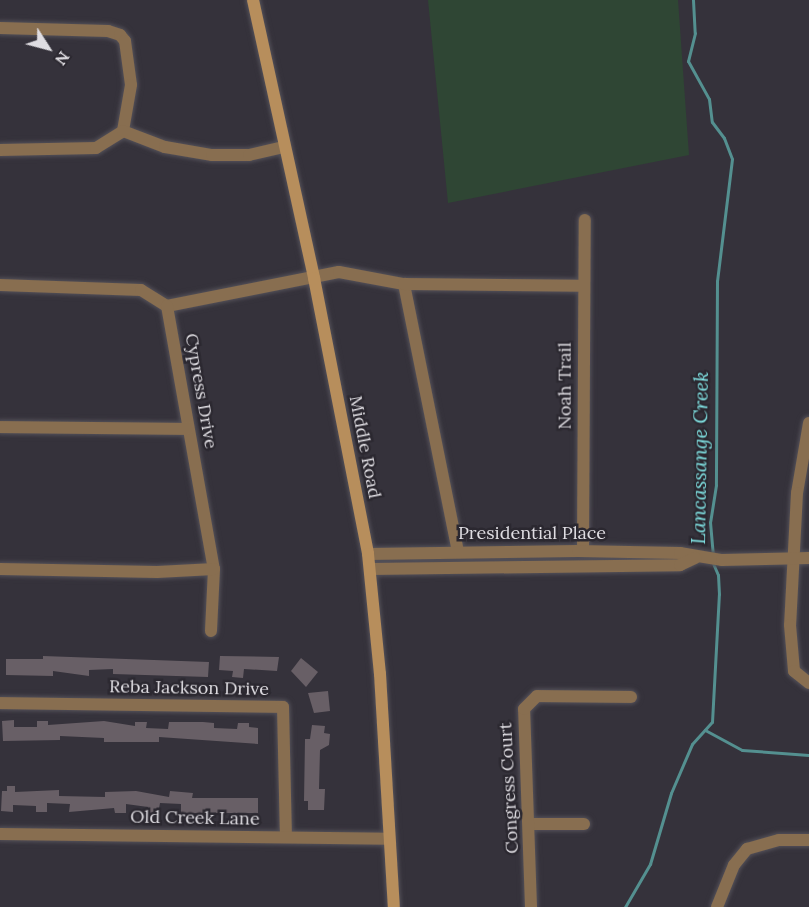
<!DOCTYPE html>
<html>
<head>
<meta charset="utf-8">
<style>
	body { margin:0 }
	#map { position:relative; width:809px; height:907px; overflow:hidden; background:#35323b; font-family:Lora,serif }
	div>[style] { position:absolute }
	.green>* { inset:0; background:#2f4634 }
	.stream>* { height:3px; margin:-1.5px; padding:0 1.5px; transform-origin:1.5px; border-radius:1.5px; background:#549090 }
	.building>* { inset:0; background:#685f66 }
	.roads { filter:drop-shadow(0 0 2px #545159) drop-shadow(0 0 2px #545159) }
	.minor>* { height:12px; margin:-6px; padding:0 6px; transform-origin:6px; border-radius:6px; background:#886e50 }
	.secondary>* { height:12px; margin:-6px; padding:0 6px; transform-origin:6px; border-radius:6px; background:#b78e5c }
	span { translate:-50% -50%; white-space:nowrap; text-align:center; line-height:1.15; -webkit-text-stroke:5px #2b2830; paint-order:stroke }
	.street-label { font-size:18px; color:#dfdde2 }
	.water-label { font-size:20px; color:#81e3e4; font-style:italic }
	.north { position:absolute; left:18px; top:18px; width:60px; height:60px; -webkit-text-stroke:4px #2b2830; paint-order:stroke; rotate:126deg; font-size:16px; font-weight:700; line-height:24px; text-align:center; color:#dfdde2 }
	.north::after { content:''; display:block; margin:auto; width:21px; height:27px; background:#dfdde2; clip-path:polygon(50% 0,100% 100%,50% 72%,0 100%) }
</style>
</head>
<body>
<div id="map">
	<div class="green">
		<div style="clip-path:polygon(428px 0,678px 0,689px 155px,448px 203px)"></div>
	</div>
	<div class="stream">
		<div style="left:693px;top:0;width:33px;rotate:87deg"></div>
		<div style="left:695px;top:33px;width:29px;rotate:104deg"></div>
		<div style="left:688px;top:61px;width:43px;rotate:61.1deg"></div>
		<div style="left:709px;top:99px;width:23px;rotate:83deg"></div>
		<div style="left:712px;top:122px;width:20px;rotate:53deg"></div>
		<div style="left:724px;top:138px;width:22px;rotate:69deg"></div>
		<div style="left:732px;top:159px;width:123px;rotate:97deg"></div>
		<div style="left:717px;top:281px;width:204px;rotate:90.3deg"></div>
		<div style="left:716px;top:485px;width:37px;rotate:99deg"></div>
		<div style="left:710px;top:522px;width:32px;rotate:85deg"></div>
		<div style="left:705px;top:730px;width:42px;rotate:28.4deg"></div>
		<div style="left:742px;top:750px;width:67px;rotate:4.3deg"></div>
		<div style="left:625px;top:907px;width:50px;rotate:-59.8deg"></div>
		<div style="left:650px;top:864px;width:74px;rotate:-73.5deg"></div>
		<div style="left:671px;top:793px;width:53px;rotate:-66.8deg"></div>
		<div style="left:692px;top:744px;width:30px;rotate:-48deg"></div>
		<div style="left:712px;top:722px;width:128px;rotate:-86.9deg"></div>
		<div style="left:719px;top:594px;width:19px;rotate:-93deg"></div>
		<div style="left:718px;top:575px;width:13px;rotate:-113deg"></div>
	</div>
	<div class="building">
		<div style="clip-path:polygon(43px 656px,209px 662px,208px 677px,113px 674px,113px 669px,89px 670px,89px 676px,53px 671px,53px 676px,6px 675px,6px 659px,43px 659px)"></div>
		<div style="clip-path:polygon(220px 656px,279px 657px,277px 671px,244px 669px,243px 678px,232px 677px,233px 671px,219px 670px)"></div>
		<div style="clip-path:polygon(301px 658px,318px 672px,306px 687px,291px 671px)"></div>
		<div style="clip-path:polygon(328px 691px,330px 711px,314px 713px,308px 693px)"></div>
		<div style="clip-path:polygon(14px 720px,14px 727px,37px 727px,37px 721px,48px 721px,48px 725px,104px 721px,135px 726px,135px 722px,147px 722px,146px 728px,168px 729px,169px 722px,203px 722px,214px 723px,214px 728px,237px 729px,238px 723px,249px 723px,249px 727px,258px 728px,258px 744px,159px 737px,159px 742px,104px 742px,104px 738px,60px 736px,60px 740px,3px 741px,2px 721px)"></div>
		<div style="clip-path:polygon(312px 725px,325px 726px,324px 733px,330px 734px,329px 745px,320px 750px,319px 789px,325px 789px,324px 810px,308px 810px,308px 801px,304px 801px,305px 739px,310px 739px)"></div>
		<div style="clip-path:polygon(7px 786px,15px 786px,15px 792px,59px 790px,59px 796px,105px 797px,105px 792px,136px 791px,169px 797px,170px 791px,193px 793px,192px 798px,258px 798px,258px 813px,181px 813px,181px 804px,160px 803px,158px 814px,147px 812px,148px 807px,126px 804px,126px 813px,115px 813px,114px 808px,69px 812px,70px 804px,47px 803px,47px 812px,36px 812px,36px 806px,13px 805px,13px 812px,1px 811px,2px 791px,7px 791px)"></div>
	</div>
	<div class="roads">
		<div class="minor">
			<div style="left:0;top:28px;width:108px;rotate:1.6deg"></div>
			<div style="left:108px;top:31px;width:13px;rotate:18deg"></div>
			<div style="left:120px;top:35px;width:8px;rotate:50deg"></div>
			<div style="left:125px;top:41px;width:44px;rotate:82.2deg"></div>
			<div style="left:131px;top:85px;width:47px;rotate:99.9deg"></div>
			<div style="left:0;top:150px;width:96px;rotate:-1.2deg"></div>
			<div style="left:96px;top:148px;width:32px;rotate:-32deg"></div>
			<div style="left:123px;top:131px;width:45px;rotate:20.9deg"></div>
			<div style="left:165px;top:147px;width:48px;rotate:9.7deg"></div>
			<div style="left:212px;top:155px;width:37px"></div>
			<div style="left:249px;top:155px;width:36px;rotate:-13deg"></div>
			<div style="left:404px;top:284px;width:273px;rotate:78.6deg"></div>
			<div style="left:0;top:285px;width:141px;rotate:2deg"></div>
			<div style="left:141px;top:290px;width:31px;rotate:32deg"></div>
			<div style="left:167px;top:306px;width:175px;rotate:-11.2deg"></div>
			<div style="left:339px;top:272px;width:66px;rotate:10.5deg"></div>
			<div style="left:404px;top:284px;width:178px;rotate:0.6deg"></div>
			<div style="left:167px;top:306px;width:267px;rotate:79.9deg"></div>
			<div style="left:214px;top:569px;width:62px;rotate:92.8deg"></div>
			<div style="left:809px;top:423px;width:71px;rotate:99.7deg"></div>
			<div style="left:797px;top:493px;width:132px;rotate:93deg"></div>
			<div style="left:790px;top:625px;width:46px;rotate:85deg"></div>
			<div style="left:794px;top:671px;width:19px;rotate:39deg"></div>
			<div style="left:0;top:427px;width:188px;rotate:0.6deg"></div>
			<div style="left:583px;top:551px;width:331px;rotate:-89.7deg"></div>
			<div style="left:368px;top:554px;width:210px;rotate:-0.8deg"></div>
			<div style="left:578px;top:551px;width:102px;rotate:1.1deg"></div>
			<div style="left:680px;top:553px;width:43px;rotate:9.5deg"></div>
			<div style="left:722px;top:560px;width:87px;rotate:-1.3deg"></div>
			<div style="left:0;top:569px;width:157px;rotate:1.1deg"></div>
			<div style="left:157px;top:572px;width:57px;rotate:-3deg"></div>
			<div style="left:370px;top:569px;width:310px;rotate:-0.7deg"></div>
			<div style="left:680px;top:565px;width:17px;rotate:-25deg"></div>
			<div style="left:0;top:703px;width:283px;rotate:0.8deg"></div>
			<div style="left:283px;top:707px;width:130px;rotate:88.7deg"></div>
			<div style="left:530px;top:824px;width:54px"></div>
			<div style="left:0;top:834px;width:389px;rotate:0.7deg"></div>
			<div style="left:531px;top:907px;width:198px;rotate:-92deg"></div>
			<div style="left:524px;top:709px;width:18px;rotate:-45deg"></div>
			<div style="left:537px;top:696px;width:94px;rotate:0.6deg"></div>
			<div style="left:717px;top:907px;width:45px;rotate:-68deg"></div>
			<div style="left:734px;top:865px;width:21px;rotate:-51deg"></div>
			<div style="left:747px;top:849px;width:33px;rotate:-16deg"></div>
			<div style="left:779px;top:840px;width:30px"></div>
		</div>
		<div class="secondary">
			<div style="left:253px;top:0;width:285px;rotate:77.6deg"></div>
			<div style="left:314px;top:278px;width:281px;rotate:78.9deg"></div>
			<div style="left:368px;top:554px;width:121px;rotate:84.3deg"></div>
			<div style="left:380px;top:674px;width:233px;rotate:86.6deg"></div>
		</div>
	</div>
	<div class="street-label">
		<span style="left:565px;top:386px;rotate:-90deg">Noah Trail</span>
		<span style="left:201px;top:391px;rotate:80deg">Cypress Drive</span>
		<span style="left:365px;top:447px;rotate:79deg">Middle Road</span>
		<span style="left:532px;top:533px">Presidential Place</span>
		<span style="left:189px;top:688px;rotate:1deg">Reba Jackson Drive</span>
		<span style="left:509px;top:788px;rotate:-93deg">Congress Court</span>
		<span style="left:195px;top:818px;rotate:1deg">Old Creek Lane</span>
	</div>
	<div class="water-label">
		<span style="left:699px;top:458px;rotate:-89deg">Lancassange Creek</span>
	</div>
	<div class="north">N</div>
</div>
</body>
</html>
